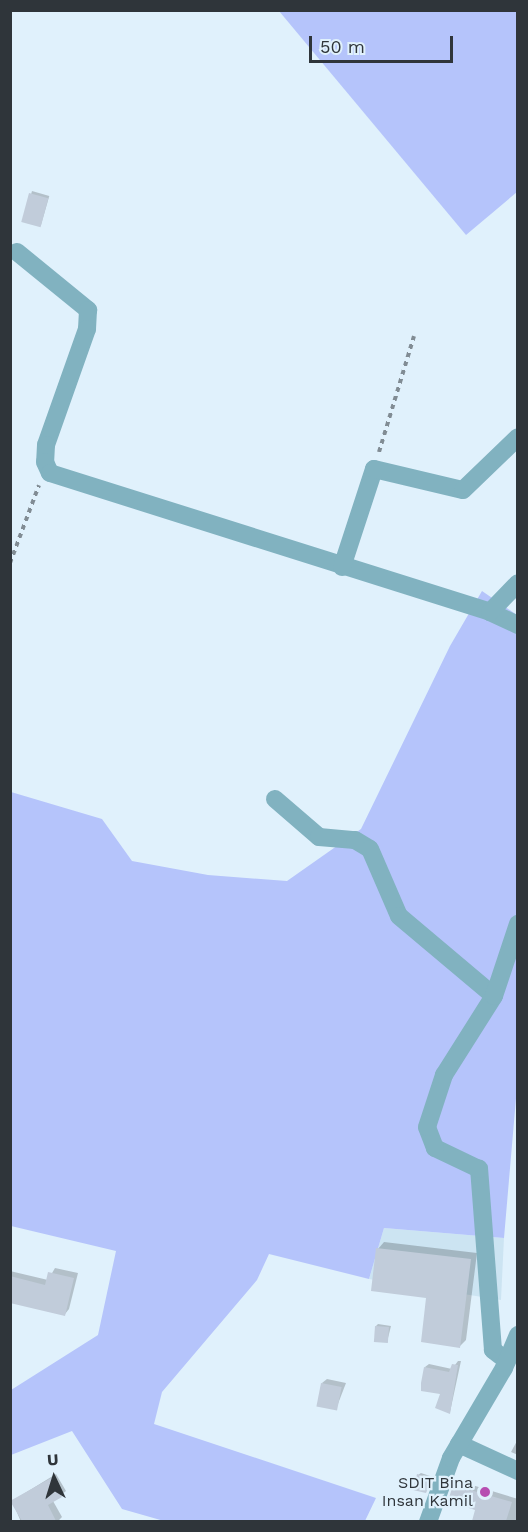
<!DOCTYPE html>
<html>
<head>
<meta charset="utf-8">
<style>
	body { margin:0 }
	#map { position:relative; width:528px; height:1532px; overflow:hidden; background:#e0f1fc; font-family:"Work Sans",sans-serif }
	div>[style] { position:absolute }
	.built>* { inset:0; background:#cce4f2 }
	.green>* { inset:0; background:#b5c4fb }
	.shadow>* { inset:0; background:#0003; transform-origin:0 0 }
	.building>* { inset:0; background:#c1ccda; transform-origin:0 0 }
	.path>* { height:4px; margin-top:-2px; transform-origin:0; background:repeating-linear-gradient(90deg,#818c94 0 4.5px,transparent 0 9px) }
	.minor>* { height:18px; margin:-9px; padding:0 9px; transform-origin:9px; border-radius:9px; background:#81b2c0 }
	.dots>* { width:16px; height:16px; translate:-50% -50%; box-sizing:border-box; border:3px solid #e0f1fc; border-radius:50% }
	span { translate:-50% -50%; white-space:nowrap; text-align:center; line-height:1.15; -webkit-text-stroke:4.5px #e0f1fc; paint-order:stroke }
	.poi-label { font-size:16px; color:#2f353a }
	.right { translate:-100% -50%; text-align:right }
	.frame { position:absolute; inset:0; border:12px solid #2f353a; pointer-events:none }
	.north { position:absolute; left:24px; top:1448px; width:60px; height:60px; -webkit-text-stroke:4px #e0f1fc; paint-order:stroke; rotate:356deg; font-size:16px; font-weight:700; line-height:24px; text-align:center; color:#2f353a }
	.north::after { content:''; display:block; margin:auto; width:21px; height:27px; background:#2f353a; clip-path:polygon(50% 0,100% 100%,50% 72%,0 100%) }
	.scale { position:absolute; left:309px; top:36px; width:144px; height:27px; box-sizing:border-box; border:3px solid #2f353a; border-top:0; padding-left:8px; font-size:18px; line-height:21px; white-space:nowrap; color:#2f353a; -webkit-text-stroke:4px #e0f1fc; paint-order:stroke }
</style>
</head>
<body>
<div id="map">
	<div class="built">
		<div style="clip-path:polygon(384px 1228px,504px 1238px,501px 1300px,369px 1279px)"></div>
	</div>
	<div class="green">
		<div style="clip-path:polygon(279px 11px,517px 11px,517px 192px,466px 235px)"></div>
		<div style="clip-path:polygon(482px 591px,517px 615px,518px 1075px,504px 1238px,384px 1228px,369px 1279px,269px 1254px,257px 1280px,162px 1392px,154px 1424px,376px 1498px,365px 1521px,164px 1521px,122px 1509px,72px 1431px,11px 1455px,11px 1390px,98px 1335px,116px 1251px,11px 1226px,11px 792px,102px 819px,132px 861px,208px 875px,287px 881px,361px 829px,450px 646px)"></div>
	</div>
	<div class="shadow">
		<div style="left:32px;top:191px;width:18px;height:31px;rotate:16deg"></div>
		<div style="clip-path:polygon(384px 1242px,477px 1253px,466px 1340px,459px 1347px,428px 1297px,378px 1249px)"></div>
		<div style="clip-path:polygon(55px 1268px,78px 1273px,69px 1309px,65px 1314px,10px 1301px,10px 1271px,48px 1280px)"></div>
		<div style="clip-path:polygon(378px 1324px,391px 1326px,387px 1342px,376px 1326px)"></div>
		<div style="clip-path:polygon(458px 1361px,461px 1361px,450px 1412px,425px 1367px,429px 1364px,452px 1369px)"></div>
		<div style="clip-path:polygon(327px 1379px,346px 1383px,336px 1409px,322px 1383px)"></div>
		<div style="clip-path:polygon(518px 1439px,518px 1455px,511px 1452px)"></div>
		<div style="clip-path:polygon(421px 1473px,433px 1477px,426px 1491px,418px 1475px)"></div>
		<div style="clip-path:polygon(56px 1474px,66px 1491px,53px 1501px,62px 1517px,57px 1522px,21px 1522px,12px 1501px)"></div>
		<div style="clip-path:polygon(459px 1481px,518px 1499px,518px 1522px,473px 1522px,477px 1509px,455px 1486px)"></div>
	</div>
	<div class="building">
		<div style="left:29px;top:193px;width:20px;height:30px;rotate:15deg"></div>
		<div style="clip-path:polygon(376px 1248px,471px 1259px,460px 1348px,421px 1342px,426px 1298px,371px 1291px)"></div>
		<div style="clip-path:polygon(48px 1272px,74px 1278px,65px 1316px,10px 1303px,10px 1276px,45px 1285px)"></div>
		<div style="left:375px;top:1326px;width:14px;height:16px;rotate:4deg"></div>
		<div style="clip-path:polygon(452px 1364px,458px 1365px,450px 1414px,435px 1408px,440px 1394px,421px 1391px,421px 1383px,424px 1367px,449px 1372px)"></div>
		<div style="left:321px;top:1383px;width:21px;height:24px;rotate:11deg"></div>
		<div style="clip-path:polygon(417px 1474px,432px 1479px,426px 1493px,413px 1490px)"></div>
		<div style="clip-path:polygon(51px 1478px,62px 1497px,48px 1505px,56px 1521px,22px 1521px,10px 1501px)"></div>
		<div style="clip-path:polygon(453px 1485px,512px 1502px,506px 1521px,472px 1521px,475px 1510px,448px 1501px)"></div>
	</div>
	<div class="path">
		<div style="left:379px;top:452px;width:121px;rotate:-73.2deg"></div>
		<div style="left:10px;top:563px;width:83px;rotate:-69.6deg"></div>
	</div>
	<div class="minor">
		<div style="left:17px;top:252px;width:92px;rotate:39.2deg"></div>
		<div style="left:88px;top:310px;width:19px;rotate:93deg"></div>
		<div style="left:87px;top:329px;width:123px;rotate:109.5deg"></div>
		<div style="left:46px;top:445px;width:17px;rotate:93deg"></div>
		<div style="left:45px;top:462px;width:12px;rotate:66deg"></div>
		<div style="left:50px;top:473px;width:461px;rotate:17.5deg"></div>
		<div style="left:490px;top:612px;width:31px;rotate:25deg"></div>
		<div style="left:342px;top:567px;width:103px;rotate:-71.9deg"></div>
		<div style="left:374px;top:469px;width:91px;rotate:13.3deg"></div>
		<div style="left:463px;top:490px;width:76px;rotate:-43.9deg"></div>
		<div style="left:490px;top:612px;width:40px;rotate:-46deg"></div>
		<div style="left:275px;top:799px;width:58px;rotate:40.8deg"></div>
		<div style="left:319px;top:837px;width:36px;rotate:5deg"></div>
		<div style="left:355px;top:840px;width:17px;rotate:31deg"></div>
		<div style="left:370px;top:849px;width:73px;rotate:66.6deg"></div>
		<div style="left:399px;top:916px;width:124px;rotate:40.1deg"></div>
		<div style="left:507px;top:1361px;width:18px;rotate:-142deg"></div>
		<div style="left:493px;top:1350px;width:182px;rotate:-94.4deg"></div>
		<div style="left:479px;top:1169px;width:49px;rotate:-154.5deg"></div>
		<div style="left:435px;top:1148px;width:22px;rotate:-111deg"></div>
		<div style="left:427px;top:1127px;width:55px;rotate:-71.9deg"></div>
		<div style="left:444px;top:1075px;width:93px;rotate:-57.7deg"></div>
		<div style="left:494px;top:996px;width:76px;rotate:-71.6deg"></div>
		<div style="left:459px;top:1444px;width:65px;rotate:24.6deg"></div>
		<div style="left:428px;top:1522px;width:68px;rotate:-70.2deg"></div>
		<div style="left:451px;top:1458px;width:104px;rotate:-59.5deg"></div>
		<div style="left:504px;top:1368px;width:36px;rotate:-67deg"></div>
	</div>
	<div class="dots">
		<div style="left:485px;top:1492px;background:#b74eb1"></div>
	</div>
	<div class="poi-label">
		<span class="right" style="left:473px;top:1492px">SDIT Bina<br>Insan Kamil</span>
	</div>
	<div class="frame"></div>
	<div class="north">U</div>
	<div class="scale">50 m</div>
</div>
</body>
</html>
